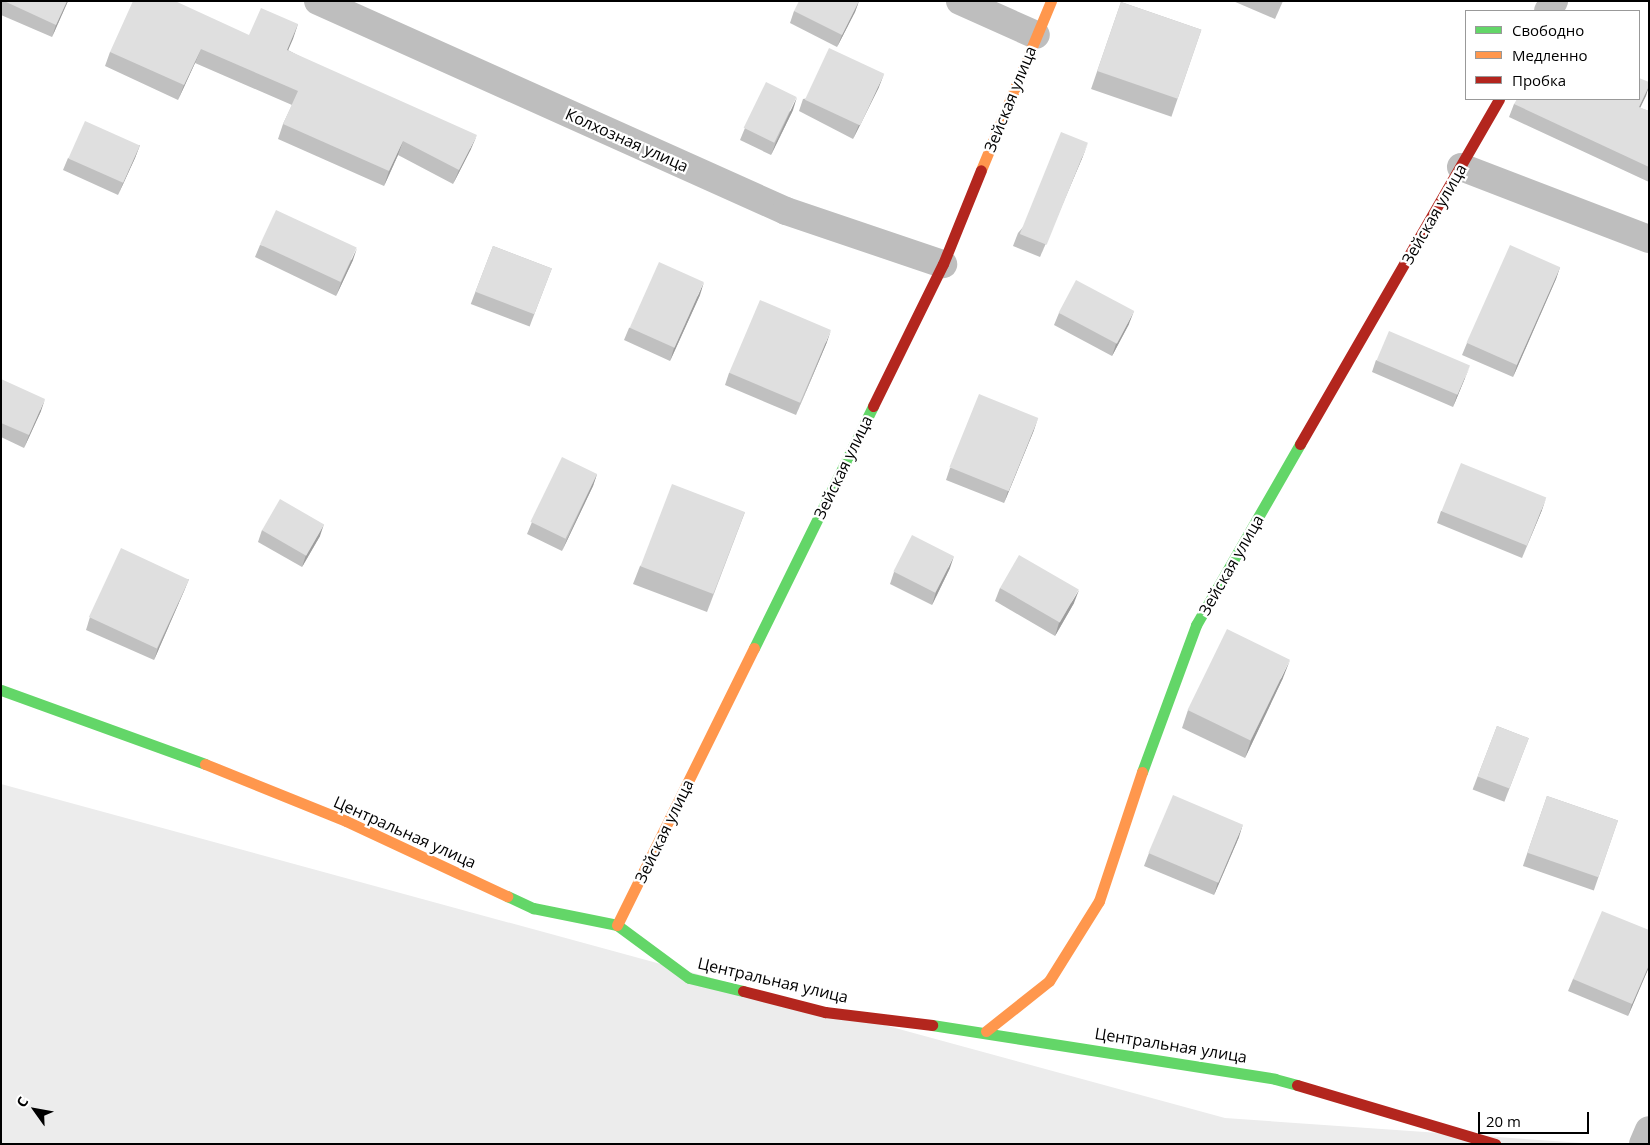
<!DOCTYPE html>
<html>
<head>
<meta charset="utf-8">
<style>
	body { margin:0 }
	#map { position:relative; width:1650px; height:1145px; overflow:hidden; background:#fff; font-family:"Open Sans",sans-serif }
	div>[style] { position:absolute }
	.green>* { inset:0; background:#ececec }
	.street>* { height:28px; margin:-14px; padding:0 14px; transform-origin:14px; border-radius:14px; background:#bebebe }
	.fast>* { height:11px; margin:-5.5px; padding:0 5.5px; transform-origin:5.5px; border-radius:5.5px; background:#63d668 }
	.slow>* { height:11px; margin:-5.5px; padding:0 5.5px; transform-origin:5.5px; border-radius:5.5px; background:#ff974d }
	.jam>* { height:11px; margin:-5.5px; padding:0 5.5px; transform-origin:5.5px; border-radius:5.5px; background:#b3261e }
	.wall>* { inset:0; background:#c0c0c0; transform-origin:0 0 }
	.shaded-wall>* { inset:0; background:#9c9c9c }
	.building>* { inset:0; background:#dfdfdf; transform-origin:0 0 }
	span { translate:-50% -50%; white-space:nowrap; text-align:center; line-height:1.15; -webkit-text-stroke:4.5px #fff; paint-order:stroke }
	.street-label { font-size:16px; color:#000 }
	.frame { position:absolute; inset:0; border:2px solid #000; pointer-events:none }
	.legend { position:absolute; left:1465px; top:10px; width:175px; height:90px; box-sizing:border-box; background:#fff; border:1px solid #999; margin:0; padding:6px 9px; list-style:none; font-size:15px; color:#000 }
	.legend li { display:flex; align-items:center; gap:10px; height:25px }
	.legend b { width:25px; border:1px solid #999 }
	.north { position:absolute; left:10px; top:1085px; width:50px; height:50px; -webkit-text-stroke:4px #fff; paint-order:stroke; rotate:302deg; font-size:14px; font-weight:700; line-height:20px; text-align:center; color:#000 }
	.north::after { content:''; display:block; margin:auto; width:18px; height:22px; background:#000; clip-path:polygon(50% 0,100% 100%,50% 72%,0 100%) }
	.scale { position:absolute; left:1478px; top:1112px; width:111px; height:22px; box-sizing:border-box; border:2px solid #000; border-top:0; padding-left:6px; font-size:15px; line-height:18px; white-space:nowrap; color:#000; -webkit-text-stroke:4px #fff; paint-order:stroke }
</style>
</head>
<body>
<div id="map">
	<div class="green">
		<div style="clip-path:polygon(1px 784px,1225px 1118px,1597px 1144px,1px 1144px)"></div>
	</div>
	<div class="street">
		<div style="left:318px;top:1px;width:513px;rotate:24.17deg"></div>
		<div style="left:786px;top:211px;width:166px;rotate:18.7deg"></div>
		<div style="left:960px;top:1px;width:83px;rotate:24.1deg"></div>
		<div style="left:1548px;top:11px;width:12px;rotate:-59deg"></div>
		<div style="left:1461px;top:167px;width:201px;rotate:21deg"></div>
		<div style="left:1643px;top:1144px;width:15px;rotate:-67deg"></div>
	</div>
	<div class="fast">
		<div style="left:754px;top:648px;width:270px;rotate:-63.8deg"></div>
		<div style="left:1px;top:690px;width:217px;rotate:19.9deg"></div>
		<div style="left:1142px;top:772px;width:157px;rotate:-69.8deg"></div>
		<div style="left:1196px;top:625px;width:209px;rotate:-60.1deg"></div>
		<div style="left:507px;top:896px;width:29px;rotate:25deg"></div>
		<div style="left:533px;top:908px;width:86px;rotate:11.4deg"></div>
		<div style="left:617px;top:925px;width:89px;rotate:36.4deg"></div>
		<div style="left:689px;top:978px;width:56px;rotate:13.5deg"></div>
		<div style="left:932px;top:1025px;width:347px;rotate:8.9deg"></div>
		<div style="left:1275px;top:1079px;width:23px;rotate:15deg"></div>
	</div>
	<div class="slow">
		<div style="left:981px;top:170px;width:183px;rotate:-67.5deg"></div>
		<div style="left:205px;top:764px;width:152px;rotate:22deg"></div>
		<div style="left:346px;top:821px;width:178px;rotate:25deg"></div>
		<div style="left:617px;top:925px;width:309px;rotate:-63.7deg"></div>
		<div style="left:986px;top:1031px;width:80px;rotate:-38.4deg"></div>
		<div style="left:1049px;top:981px;width:94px;rotate:-58deg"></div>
		<div style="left:1099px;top:901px;width:136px;rotate:-71.6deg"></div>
	</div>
	<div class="jam">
		<div style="left:873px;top:406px;width:158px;rotate:-63.8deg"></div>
		<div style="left:943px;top:264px;width:101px;rotate:-68deg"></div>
		<div style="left:1300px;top:444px;width:398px;rotate:-60deg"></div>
		<div style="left:743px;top:991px;width:85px;rotate:14.4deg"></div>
		<div style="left:825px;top:1012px;width:108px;rotate:6.9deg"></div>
		<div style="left:1297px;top:1085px;width:207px;rotate:16.6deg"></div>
	</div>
	<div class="wall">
		<div style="clip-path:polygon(1px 1px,68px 1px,52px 37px,1px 15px)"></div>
		<div style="clip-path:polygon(859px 1px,855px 12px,837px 47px,790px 23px,794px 11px)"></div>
		<div style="clip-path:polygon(1233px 1px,1283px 1px,1275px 19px)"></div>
		<div style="left:1121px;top:2px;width:85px;height:92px;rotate:19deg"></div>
		<div style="clip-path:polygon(298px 24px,288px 50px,471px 149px,453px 184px,398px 155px,384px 186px,278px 139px,283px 124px,292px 105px,195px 63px,178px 100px,105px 66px,110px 52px,249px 35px)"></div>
		<div style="clip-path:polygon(1649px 82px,1649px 87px,1640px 108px,1649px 111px,1649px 182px,1509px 117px,1514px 104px)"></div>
		<div style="clip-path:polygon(879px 87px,853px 139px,799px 111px,803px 99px)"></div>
		<div style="clip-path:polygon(793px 110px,771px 155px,740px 140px,745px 128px)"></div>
		<div style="clip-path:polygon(140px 145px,135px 158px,118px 195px,63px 170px,68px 158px)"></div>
		<div style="clip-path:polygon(1083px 156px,1040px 257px,1013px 246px,1018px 233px)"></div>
		<div style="clip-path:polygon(260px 245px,353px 260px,336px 296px,255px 257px)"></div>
		<div style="left:493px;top:246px;width:63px;height:62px;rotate:21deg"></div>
		<div style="clip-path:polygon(1560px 267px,1556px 279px,1513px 377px,1462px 355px,1467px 343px)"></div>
		<div style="clip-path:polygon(700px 295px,670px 361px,624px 340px,629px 328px)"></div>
		<div style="clip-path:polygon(1059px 313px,1129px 324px,1112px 356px,1054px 325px)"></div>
		<div style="clip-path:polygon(827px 342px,796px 415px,725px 385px,729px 373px)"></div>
		<div style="clip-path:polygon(1376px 360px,1465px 378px,1453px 407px,1372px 372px)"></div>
		<div style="clip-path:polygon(1px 379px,41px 411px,24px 448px,1px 437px)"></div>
		<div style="clip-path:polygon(1034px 430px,1004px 503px,946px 480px,950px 468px)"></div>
		<div style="clip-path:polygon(597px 474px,593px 486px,562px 551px,527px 534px,532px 522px)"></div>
		<div style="clip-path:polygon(1542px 510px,1522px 558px,1437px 523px,1441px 511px)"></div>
		<div style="clip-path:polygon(745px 512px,707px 612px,633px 584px,640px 566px)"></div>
		<div style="clip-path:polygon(262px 530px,320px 536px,302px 567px,258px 542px)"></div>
		<div style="clip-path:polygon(950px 568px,932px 605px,890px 584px,894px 572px)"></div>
		<div style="clip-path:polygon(189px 579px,184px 591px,154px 660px,86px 630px,90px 617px)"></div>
		<div style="clip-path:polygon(1000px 588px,1074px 603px,1055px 636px,995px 601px)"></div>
		<div style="clip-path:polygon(1283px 678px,1245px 758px,1182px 728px,1188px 710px)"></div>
		<div style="left:1497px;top:726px;width:34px;height:68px;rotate:21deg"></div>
		<div style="left:1547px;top:796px;width:75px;height:74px;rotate:19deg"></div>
		<div style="clip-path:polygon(1239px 837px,1214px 895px,1144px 866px,1149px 853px)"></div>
		<div style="clip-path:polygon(1649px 930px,1649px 967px,1628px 1016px,1568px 991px,1573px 979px)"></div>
	</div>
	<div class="shaded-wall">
		<div style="clip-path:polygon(67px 1px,68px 1px,52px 37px,56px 25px)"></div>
		<div style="clip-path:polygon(859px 1px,855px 12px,837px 47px,842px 35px)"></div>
		<div style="clip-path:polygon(298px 24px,293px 39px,282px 64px,287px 50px)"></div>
		<div style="clip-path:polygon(201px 49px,195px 63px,178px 100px,184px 85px)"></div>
		<div style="clip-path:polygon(884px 74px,879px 87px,853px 139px,858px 127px)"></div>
		<div style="clip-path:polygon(1649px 86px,1646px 96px,1634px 120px,1639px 107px)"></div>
		<div style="clip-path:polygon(797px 97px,793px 110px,771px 155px,776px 142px)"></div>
		<div style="clip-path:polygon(477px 135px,471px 149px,453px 184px,459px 170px)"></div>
		<div style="clip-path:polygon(403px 141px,398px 155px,384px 186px,389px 171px)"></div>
		<div style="clip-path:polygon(1088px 143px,1083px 156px,1040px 257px,1045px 245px)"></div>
		<div style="clip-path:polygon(140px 145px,135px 158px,118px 195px,123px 183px)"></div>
		<div style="clip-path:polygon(357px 248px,353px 260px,336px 296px,341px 283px)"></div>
		<div style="clip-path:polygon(1560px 267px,1556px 279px,1513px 377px,1517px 365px)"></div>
		<div style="clip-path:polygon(704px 282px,700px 295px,670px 361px,674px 348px)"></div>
		<div style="clip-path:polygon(1134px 311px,1129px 324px,1112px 356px,1116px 344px)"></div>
		<div style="clip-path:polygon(831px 330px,827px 342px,796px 415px,801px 403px)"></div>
		<div style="clip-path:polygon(1470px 366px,1465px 378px,1453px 407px,1457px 395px)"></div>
		<div style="clip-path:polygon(45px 399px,41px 411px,24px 448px,29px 435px)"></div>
		<div style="clip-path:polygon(1038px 418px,1034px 430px,1004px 503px,1008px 491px)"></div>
		<div style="clip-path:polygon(597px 474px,593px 486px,562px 551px,567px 539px)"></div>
		<div style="clip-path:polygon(1546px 498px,1542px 510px,1522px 558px,1527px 546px)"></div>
		<div style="clip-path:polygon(324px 524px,320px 536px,302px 567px,306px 555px)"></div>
		<div style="clip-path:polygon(954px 556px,950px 568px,932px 605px,936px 592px)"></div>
		<div style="clip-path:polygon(189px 579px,184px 591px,154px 660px,158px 648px)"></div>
		<div style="clip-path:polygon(1079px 590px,1074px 603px,1055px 636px,1059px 623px)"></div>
		<div style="clip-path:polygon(1290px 660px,1283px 678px,1245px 758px,1251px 740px)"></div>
		<div style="clip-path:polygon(1243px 824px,1239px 837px,1214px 895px,1218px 882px)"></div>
		<div style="clip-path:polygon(1649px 965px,1649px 967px,1628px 1016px,1632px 1004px)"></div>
	</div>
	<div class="building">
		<div style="clip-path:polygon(4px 1px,67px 1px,56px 25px)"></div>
		<div style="clip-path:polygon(133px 1px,175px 1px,249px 35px,261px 8px,298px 24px,287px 50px,477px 135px,459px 170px,403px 141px,389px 171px,283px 124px,298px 91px,201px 49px,184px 85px,110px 52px)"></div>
		<div style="clip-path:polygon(799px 1px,859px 1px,842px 35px,794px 11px)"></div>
		<div style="left:1121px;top:2px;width:85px;height:73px;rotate:19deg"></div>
		<div style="left:829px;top:48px;width:61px;height:57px;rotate:25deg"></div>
		<div style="clip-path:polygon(1639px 78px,1649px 82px,1649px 86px,1639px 107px,1649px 111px,1649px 167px,1514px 104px,1517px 99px,1639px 99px)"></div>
		<div style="left:766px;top:82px;width:34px;height:51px;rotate:26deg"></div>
		<div style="left:85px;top:121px;width:60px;height:41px;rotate:24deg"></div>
		<div style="left:1061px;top:132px;width:29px;height:110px;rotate:22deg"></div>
		<div style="left:276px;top:210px;width:89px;height:38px;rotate:25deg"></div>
		<div style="left:1510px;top:245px;width:55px;height:107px;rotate:24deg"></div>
		<div style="left:493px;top:246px;width:63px;height:49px;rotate:21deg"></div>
		<div style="left:659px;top:262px;width:49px;height:72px;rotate:24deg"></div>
		<div style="left:1076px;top:280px;width:66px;height:37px;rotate:28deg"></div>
		<div style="left:760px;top:300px;width:77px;height:79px;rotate:23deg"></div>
		<div style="left:1389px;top:331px;width:88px;height:32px;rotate:23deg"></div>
		<div style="clip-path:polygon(1px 379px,45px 399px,29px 435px,1px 423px)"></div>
		<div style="left:979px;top:394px;width:64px;height:79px;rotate:22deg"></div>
		<div style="left:562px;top:457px;width:39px;height:72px;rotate:26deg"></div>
		<div style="left:1461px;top:463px;width:92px;height:52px;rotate:22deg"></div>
		<div style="left:672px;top:484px;width:78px;height:88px;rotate:21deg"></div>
		<div style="left:280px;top:499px;width:51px;height:36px;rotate:30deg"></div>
		<div style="left:912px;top:535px;width:47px;height:41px;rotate:27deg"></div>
		<div style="left:121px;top:548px;width:75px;height:76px;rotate:25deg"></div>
		<div style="left:1019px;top:555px;width:69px;height:38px;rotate:30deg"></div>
		<div style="left:1227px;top:629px;width:70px;height:90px;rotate:26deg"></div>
		<div style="left:1497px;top:726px;width:34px;height:54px;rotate:21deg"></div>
		<div style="left:1173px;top:795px;width:76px;height:63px;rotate:23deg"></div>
		<div style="left:1547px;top:796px;width:75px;height:60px;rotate:19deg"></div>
		<div style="clip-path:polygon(1602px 911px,1649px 930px,1649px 965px,1632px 1004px,1573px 979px)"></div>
	</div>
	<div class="street-label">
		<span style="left:1010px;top:99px;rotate:-68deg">Зейская улица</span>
		<span style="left:627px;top:140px;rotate:24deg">Колхозная улица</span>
		<span style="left:1434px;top:214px;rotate:-60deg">Зейская улица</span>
		<span style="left:843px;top:467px;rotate:-64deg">Зейская улица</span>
		<span style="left:1231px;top:565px;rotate:-60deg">Зейская улица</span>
		<span style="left:664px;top:831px;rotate:-64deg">Зейская улица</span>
		<span style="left:405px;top:832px;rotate:24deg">Центральная улица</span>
		<span style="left:773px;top:980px;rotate:13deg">Центральная улица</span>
		<span style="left:1171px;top:1045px;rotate:9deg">Центральная улица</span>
	</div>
	<div class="frame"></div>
	<ul class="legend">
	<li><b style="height:6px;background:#63d668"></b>Свободно</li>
	<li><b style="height:6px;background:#ff974d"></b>Медленно</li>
	<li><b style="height:6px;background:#b3261e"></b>Пробка</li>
	</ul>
	<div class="north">С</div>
	<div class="scale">20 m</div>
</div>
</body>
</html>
